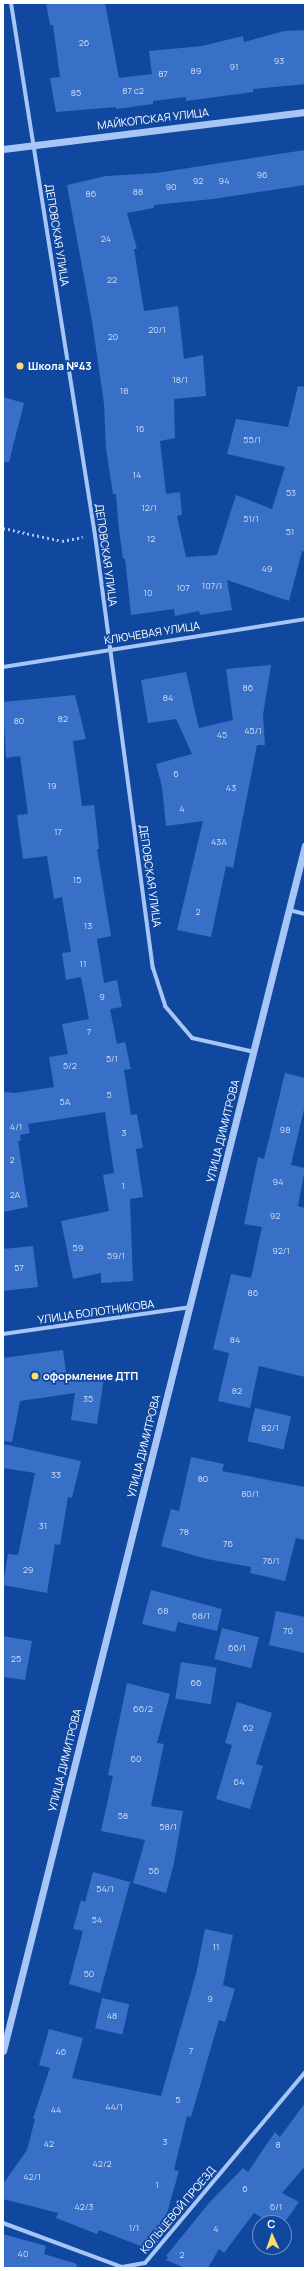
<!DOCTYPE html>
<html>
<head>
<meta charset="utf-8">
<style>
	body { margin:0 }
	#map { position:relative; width:308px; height:2271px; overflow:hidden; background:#10479f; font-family:Manrope,sans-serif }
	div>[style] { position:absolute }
	.building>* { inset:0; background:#3970c7; transform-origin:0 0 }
	.path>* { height:2.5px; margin-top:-1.25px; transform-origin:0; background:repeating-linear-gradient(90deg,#a7c6f5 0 2px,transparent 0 5px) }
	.minor>* { height:4px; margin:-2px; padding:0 2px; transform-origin:2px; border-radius:2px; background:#a7c6f5 }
	.tertiary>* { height:7px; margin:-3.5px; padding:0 3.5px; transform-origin:3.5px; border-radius:3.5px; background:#a7c6f5 }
	.dots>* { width:11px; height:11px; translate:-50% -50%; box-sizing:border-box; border:2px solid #10479f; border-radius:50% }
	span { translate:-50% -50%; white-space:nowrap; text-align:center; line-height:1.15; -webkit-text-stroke:3.5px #10479f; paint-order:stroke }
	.number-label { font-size:9px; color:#cedbf1 }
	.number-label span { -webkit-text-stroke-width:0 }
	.street-label { font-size:11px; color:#fff }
	.poi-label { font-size:11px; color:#fff; font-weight:700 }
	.left { translate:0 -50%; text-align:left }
	.frame { position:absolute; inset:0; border:4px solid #fff; pointer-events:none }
	.north { position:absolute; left:252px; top:2215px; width:40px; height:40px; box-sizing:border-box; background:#10479f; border:1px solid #7091c5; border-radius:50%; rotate:357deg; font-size:11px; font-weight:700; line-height:16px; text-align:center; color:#fff }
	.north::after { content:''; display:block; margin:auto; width:14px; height:18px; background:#ffdc6c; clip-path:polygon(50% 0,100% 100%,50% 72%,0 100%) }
</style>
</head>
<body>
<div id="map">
	<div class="building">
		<div style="clip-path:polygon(46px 3px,105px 3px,119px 78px,152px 74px,149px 51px,202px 46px,243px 36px,244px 42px,284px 31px,305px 30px,305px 84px,253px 89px,253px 92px,186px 101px,186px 97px,153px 101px,153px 104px,116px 109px,116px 107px,56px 112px,50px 78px,60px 77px,53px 25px,50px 25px)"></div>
		<div style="clip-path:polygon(305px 150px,305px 185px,213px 199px,154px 205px,154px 208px,127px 213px,137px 249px,134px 249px,144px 311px,178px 306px,184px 359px,203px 355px,206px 396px,174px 399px,175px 438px,160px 441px,166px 494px,180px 492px,182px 515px,177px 516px,186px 557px,217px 555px,236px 495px,272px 509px,285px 467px,227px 454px,236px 419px,288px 427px,298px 386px,305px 387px,305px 552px,302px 551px,289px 601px,227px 580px,232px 610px,200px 615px,199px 611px,175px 616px,174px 609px,131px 615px,125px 558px,123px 559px,119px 530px,116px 494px,113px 494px,106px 449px,104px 404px,92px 321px,67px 185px,106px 176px,156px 173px)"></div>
		<div style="clip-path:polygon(3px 397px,24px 403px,9px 462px,3px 462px)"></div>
		<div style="clip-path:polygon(271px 665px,263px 715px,265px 745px,257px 745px,233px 868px,226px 866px,211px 937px,177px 930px,203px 821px,166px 826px,162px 787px,156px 764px,192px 754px,176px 719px,148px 723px,141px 680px,186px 672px,199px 728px,233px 720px,226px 669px)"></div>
		<div style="clip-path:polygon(75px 695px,86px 739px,73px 741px,82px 806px,94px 805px,99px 849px,97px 849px,111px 936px,97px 939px,104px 983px,117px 980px,122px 1007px,110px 1009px,117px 1044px,125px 1042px,131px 1069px,124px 1070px,131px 1115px,137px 1114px,143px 1148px,136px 1149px,143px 1197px,130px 1199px,133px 1281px,101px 1283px,101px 1273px,73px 1279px,61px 1221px,109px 1211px,103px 1175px,114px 1173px,105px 1112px,28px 1124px,30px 1133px,20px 1135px,21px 1141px,18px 1141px,28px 1207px,3px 1212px,3px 1092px,15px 1093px,54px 1087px,49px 1057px,68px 1054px,62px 1024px,89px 1019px,81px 977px,66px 980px,62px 953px,71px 952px,62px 897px,54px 899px,47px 856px,23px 859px,17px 815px,28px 814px,20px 756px,6px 758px,3px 702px)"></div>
		<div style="clip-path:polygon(285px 1073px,305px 1078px,305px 1105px,291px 1165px,305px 1168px,298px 1206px,305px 1208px,305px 1377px,259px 1366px,250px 1408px,218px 1401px,229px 1353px,213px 1349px,231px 1274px,251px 1278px,262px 1227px,244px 1224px,258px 1157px,264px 1159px)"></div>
		<div style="clip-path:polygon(33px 1246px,38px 1287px,3px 1291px,3px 1249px)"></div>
		<div style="clip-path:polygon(63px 1350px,66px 1372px,104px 1378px,97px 1424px,71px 1420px,75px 1393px,20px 1401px,12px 1442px,3px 1441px,3px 1358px)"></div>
		<div style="left:255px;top:1408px;width:37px;height:34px;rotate:13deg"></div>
		<div style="clip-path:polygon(3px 1444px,81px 1461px,72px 1498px,68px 1497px,60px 1545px,55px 1544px,47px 1593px,3px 1585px,8px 1554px,18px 1555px,35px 1473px,3px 1468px)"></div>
		<div style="clip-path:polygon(191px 1457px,224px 1464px,222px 1471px,305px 1487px,305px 1540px,296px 1538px,285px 1581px,250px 1573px,251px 1567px,207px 1559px,161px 1546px,171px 1509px,179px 1511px)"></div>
		<div style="clip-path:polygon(151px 1590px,222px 1609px,217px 1631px,178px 1622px,175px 1632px,142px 1624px)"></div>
		<div style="clip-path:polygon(276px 1611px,305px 1617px,305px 1653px,269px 1645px)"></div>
		<div style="left:222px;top:1628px;width:38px;height:32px;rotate:14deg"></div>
		<div style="clip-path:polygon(3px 1636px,32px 1641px,25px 1680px,3px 1677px)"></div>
		<div style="left:181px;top:1662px;width:36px;height:37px;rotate:9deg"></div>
		<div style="clip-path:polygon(127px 1683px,170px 1694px,157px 1743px,164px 1744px,151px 1806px,183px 1811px,174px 1863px,166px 1893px,133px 1883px,145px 1840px,101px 1831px,113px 1776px,108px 1775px)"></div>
		<div style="clip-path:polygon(237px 1702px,272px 1713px,256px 1764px,263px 1766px,250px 1809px,216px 1799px,232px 1745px,225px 1743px)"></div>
		<div style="clip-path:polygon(93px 1872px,130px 1882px,100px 1993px,69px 1984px,83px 1931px,73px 1929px,81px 1900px,85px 1902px)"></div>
		<div style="clip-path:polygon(205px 1929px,233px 1935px,223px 1985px,235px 1989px,225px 2022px,219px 2020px,191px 2117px,187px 2116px,174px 2170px,179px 2171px,159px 2241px,151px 2250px,99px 2230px,97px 2234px,56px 2218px,58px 2213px,3px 2199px,3px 2184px,27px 2150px,35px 2119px,33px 2118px,50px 2068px,39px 2065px,49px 2029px,83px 2038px,72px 2078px,161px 2096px,196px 1974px)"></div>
		<div style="left:102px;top:1998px;width:28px;height:31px;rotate:13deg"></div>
		<div style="clip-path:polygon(305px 2103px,305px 2166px,282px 2193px,299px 2202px,284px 2223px,270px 2223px,254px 2213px,224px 2253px,219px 2249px,208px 2268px,185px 2268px,166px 2260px,168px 2257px,166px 2256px,209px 2203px,243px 2168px,248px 2172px,275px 2132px,280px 2137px)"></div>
		<div style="clip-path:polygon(3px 2234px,46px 2246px,44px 2254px,77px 2264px,76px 2268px,3px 2268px)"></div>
	</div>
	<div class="path">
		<div style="left:3px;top:528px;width:60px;rotate:12.4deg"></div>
		<div style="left:62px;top:541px;width:21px;rotate:-11deg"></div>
	</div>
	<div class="minor">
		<div style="left:11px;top:3px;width:539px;rotate:81.03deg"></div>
		<div style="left:95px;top:535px;width:437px;rotate:82.4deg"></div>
		<div style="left:153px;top:968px;width:40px;rotate:72deg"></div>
		<div style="left:165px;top:1006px;width:42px;rotate:49.8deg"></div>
		<div style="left:192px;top:1038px;width:64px;rotate:12.7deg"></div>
		<div style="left:3px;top:667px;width:306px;rotate:-9deg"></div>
		<div style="left:289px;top:910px;width:16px;rotate:14deg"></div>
		<div style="left:3px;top:1334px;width:190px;rotate:-8.2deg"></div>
		<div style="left:3px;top:2223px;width:127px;rotate:20.3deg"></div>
		<div style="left:122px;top:2267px;width:23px;rotate:-10deg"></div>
		<div style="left:145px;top:2263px;width:249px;rotate:-50deg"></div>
	</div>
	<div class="tertiary">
		<div style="left:3px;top:149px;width:304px;rotate:-7deg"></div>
		<div style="left:3px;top:2051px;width:1243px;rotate:-75.94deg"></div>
	</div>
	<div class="dots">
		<div style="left:20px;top:366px;background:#ffdc6c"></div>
		<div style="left:35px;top:1376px;background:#ffdc6c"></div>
	</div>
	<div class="number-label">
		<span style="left:84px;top:43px">26</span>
		<span style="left:279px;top:61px">93</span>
		<span style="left:234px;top:67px">91</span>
		<span style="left:196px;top:71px">89</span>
		<span style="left:163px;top:74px">87</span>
		<span style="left:133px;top:91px">87 с2</span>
		<span style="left:76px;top:93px">85</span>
		<span style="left:262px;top:175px">96</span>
		<span style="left:198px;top:181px">92</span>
		<span style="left:224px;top:181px">94</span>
		<span style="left:171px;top:187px">90</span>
		<span style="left:138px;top:192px">88</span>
		<span style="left:91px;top:194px">86</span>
		<span style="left:106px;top:239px">24</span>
		<span style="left:112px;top:280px">22</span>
		<span style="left:157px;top:330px">20/1</span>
		<span style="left:113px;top:337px">20</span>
		<span style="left:180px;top:380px">18/1</span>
		<span style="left:124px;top:391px">18</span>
		<span style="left:140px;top:429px">16</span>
		<span style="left:252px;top:440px">55/1</span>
		<span style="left:137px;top:475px">14</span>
		<span style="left:291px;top:493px">53</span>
		<span style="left:149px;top:508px">12/1</span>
		<span style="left:251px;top:519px">51/1</span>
		<span style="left:290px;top:532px">51</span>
		<span style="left:151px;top:539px">12</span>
		<span style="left:267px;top:569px">49</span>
		<span style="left:212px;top:586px">107/1</span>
		<span style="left:183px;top:588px">107</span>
		<span style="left:148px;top:593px">10</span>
		<span style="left:248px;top:688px">86</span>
		<span style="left:168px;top:698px">84</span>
		<span style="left:63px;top:719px">82</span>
		<span style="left:19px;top:721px">80</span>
		<span style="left:253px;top:731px">45/1</span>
		<span style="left:222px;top:735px">45</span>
		<span style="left:176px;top:774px">6</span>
		<span style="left:52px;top:786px">19</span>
		<span style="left:231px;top:788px">43</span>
		<span style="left:182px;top:809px">4</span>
		<span style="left:58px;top:832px">17</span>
		<span style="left:219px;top:842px">43А</span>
		<span style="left:77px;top:880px">15</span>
		<span style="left:198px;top:912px">2</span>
		<span style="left:88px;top:926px">13</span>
		<span style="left:83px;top:964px">11</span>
		<span style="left:102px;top:997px">9</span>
		<span style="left:89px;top:1032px">7</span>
		<span style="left:112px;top:1059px">5/1</span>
		<span style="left:70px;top:1066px">5/2</span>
		<span style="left:109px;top:1095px">5</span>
		<span style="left:65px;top:1102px">5А</span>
		<span style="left:16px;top:1127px">4/1</span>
		<span style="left:285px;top:1130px">98</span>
		<span style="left:124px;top:1133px">3</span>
		<span style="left:12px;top:1160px">2</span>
		<span style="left:278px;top:1182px">94</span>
		<span style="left:123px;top:1186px">1</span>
		<span style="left:15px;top:1195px">2А</span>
		<span style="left:275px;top:1216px">92</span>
		<span style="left:78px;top:1248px">59</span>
		<span style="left:281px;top:1251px">92/1</span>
		<span style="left:116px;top:1256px">59/1</span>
		<span style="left:19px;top:1268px">57</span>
		<span style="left:253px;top:1293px">86</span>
		<span style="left:235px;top:1340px">84</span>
		<span style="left:237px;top:1391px">82</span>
		<span style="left:88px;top:1399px">35</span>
		<span style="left:270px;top:1428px">82/1</span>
		<span style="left:56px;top:1475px">33</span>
		<span style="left:203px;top:1479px">80</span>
		<span style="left:250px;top:1494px">80/1</span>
		<span style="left:43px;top:1526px">31</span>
		<span style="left:184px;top:1532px">78</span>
		<span style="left:228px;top:1544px">76</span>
		<span style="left:271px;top:1561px">76/1</span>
		<span style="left:28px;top:1570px">29</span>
		<span style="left:163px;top:1611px">68</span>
		<span style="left:201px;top:1616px">68/1</span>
		<span style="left:288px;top:1631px">70</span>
		<span style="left:237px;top:1648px">66/1</span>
		<span style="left:16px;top:1659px">25</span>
		<span style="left:196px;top:1683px">66</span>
		<span style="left:143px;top:1709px">66/2</span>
		<span style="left:248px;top:1728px">62</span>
		<span style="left:136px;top:1759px">60</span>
		<span style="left:239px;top:1782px">64</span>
		<span style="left:123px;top:1816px">58</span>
		<span style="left:168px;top:1827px">58/1</span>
		<span style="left:154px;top:1871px">56</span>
		<span style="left:105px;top:1889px">54/1</span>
		<span style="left:97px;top:1920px">54</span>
		<span style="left:216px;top:1947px">11</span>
		<span style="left:89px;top:1974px">50</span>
		<span style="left:210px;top:1999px">9</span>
		<span style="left:112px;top:2016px">48</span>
		<span style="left:191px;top:2051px">7</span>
		<span style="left:61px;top:2052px">46</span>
		<span style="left:178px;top:2100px">5</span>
		<span style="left:114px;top:2107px">44/1</span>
		<span style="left:56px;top:2110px">44</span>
		<span style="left:165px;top:2142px">3</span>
		<span style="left:49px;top:2144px">42</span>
		<span style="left:278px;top:2145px">8</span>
		<span style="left:102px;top:2164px">42/2</span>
		<span style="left:32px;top:2177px">42/1</span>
		<span style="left:157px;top:2185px">1</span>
		<span style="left:245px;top:2189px">6</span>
		<span style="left:84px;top:2207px">42/3</span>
		<span style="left:276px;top:2207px">6/1</span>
		<span style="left:134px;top:2228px">1/1</span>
		<span style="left:216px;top:2229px">4</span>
		<span style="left:23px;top:2254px">40</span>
		<span style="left:182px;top:2255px">2</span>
	</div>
	<div class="street-label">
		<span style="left:153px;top:119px;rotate:-7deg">МАЙКОПСКАЯ УЛИЦА</span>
		<span style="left:57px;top:235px;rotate:81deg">ДЕПОВСКАЯ УЛИЦА</span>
		<span style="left:106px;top:555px;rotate:82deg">ДЕПОВСКАЯ УЛИЦА</span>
		<span style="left:152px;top:633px;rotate:-9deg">КЛЮЧЕВАЯ УЛИЦА</span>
		<span style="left:150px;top:876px;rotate:82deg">ДЕПОВСКАЯ УЛИЦА</span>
		<span style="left:223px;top:1131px;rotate:-76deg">УЛИЦА ДИМИТРОВА</span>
		<span style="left:96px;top:1312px;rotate:-8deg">УЛИЦА БОЛОТНИКОВА</span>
		<span style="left:144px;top:1446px;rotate:-76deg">УЛИЦА ДИМИТРОВА</span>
		<span style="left:65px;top:1760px;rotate:-76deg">УЛИЦА ДИМИТРОВА</span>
		<span style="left:178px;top:2210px;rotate:-50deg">КОЛЬЦЕВОЙ ПРОЕЗД</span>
	</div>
	<div class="poi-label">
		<span class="left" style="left:28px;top:366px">Школа №43</span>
		<span class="left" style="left:43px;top:1376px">оформление ДТП</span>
	</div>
	<div class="frame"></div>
	<div class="north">С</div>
</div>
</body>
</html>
